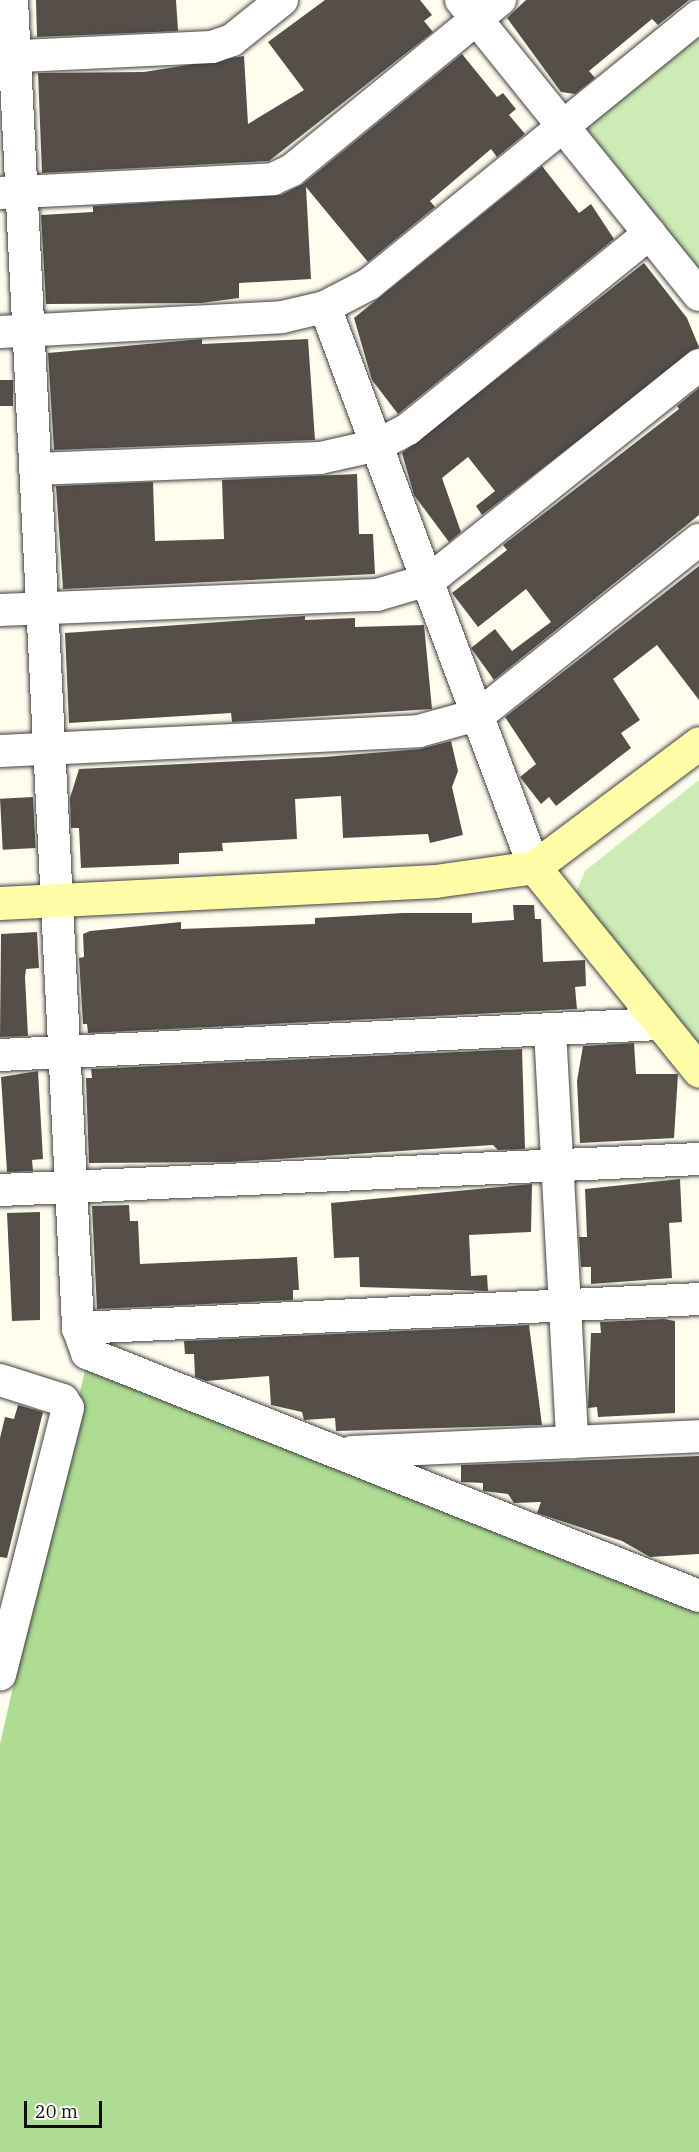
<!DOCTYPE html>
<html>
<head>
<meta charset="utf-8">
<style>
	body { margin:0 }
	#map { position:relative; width:699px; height:2152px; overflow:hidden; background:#fffded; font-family:"IBM Plex Serif",serif }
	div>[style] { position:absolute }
	.green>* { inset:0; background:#ccebb5 }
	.forest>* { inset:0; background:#aedc93 }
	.building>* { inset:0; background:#564f49; transform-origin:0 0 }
	.roads { filter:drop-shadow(0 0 2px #404040) drop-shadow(0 0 2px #404040) }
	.street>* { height:32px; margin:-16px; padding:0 16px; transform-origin:16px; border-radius:16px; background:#fff }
	.secondary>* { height:33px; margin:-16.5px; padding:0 16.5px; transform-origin:16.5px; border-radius:16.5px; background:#fffda8 }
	span { translate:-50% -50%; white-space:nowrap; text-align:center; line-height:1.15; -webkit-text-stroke:6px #fff; paint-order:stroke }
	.scale { position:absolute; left:24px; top:2101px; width:78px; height:27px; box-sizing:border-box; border:3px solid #0d0d0d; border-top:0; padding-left:8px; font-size:18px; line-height:21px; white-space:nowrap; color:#0d0d0d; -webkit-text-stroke:4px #fff; paint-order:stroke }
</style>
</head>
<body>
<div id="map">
	<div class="green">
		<div style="clip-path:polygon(691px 37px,699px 38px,699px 270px,587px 132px,587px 119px)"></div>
		<div style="clip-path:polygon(699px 780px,699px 1047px,575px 895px,585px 871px)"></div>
	</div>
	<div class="forest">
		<div style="clip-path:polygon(85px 1370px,408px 1489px,699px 1606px,699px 2152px,0 2152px,0 1744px)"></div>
	</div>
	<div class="building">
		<div style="clip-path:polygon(36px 0,176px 0,178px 31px,37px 37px)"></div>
		<div style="clip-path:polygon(325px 0,420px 0,432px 15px,424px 21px,433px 32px,269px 161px,42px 173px,38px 73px,144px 72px,244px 56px,248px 124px,304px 90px,268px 42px)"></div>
		<div style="clip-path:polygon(526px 0,689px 0,658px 25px,652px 19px,589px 71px,595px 78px,575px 94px,561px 92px,507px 18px)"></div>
		<div style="clip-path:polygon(462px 54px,497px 97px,503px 93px,516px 109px,509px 115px,525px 134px,497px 157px,491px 149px,430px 201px,435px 207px,368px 262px,306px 187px,311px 279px,239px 283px,239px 298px,201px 303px,46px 304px,41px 215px,93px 212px,93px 206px,281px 195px,303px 184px)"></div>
		<div style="clip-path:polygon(542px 166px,579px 213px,591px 204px,614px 239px,398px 414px,372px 380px,354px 318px)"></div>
		<div style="clip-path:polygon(644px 263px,687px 318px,699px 347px,482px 515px,476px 506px,495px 491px,468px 457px,442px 478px,461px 532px,449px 542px,414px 495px,402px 453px)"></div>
		<div style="clip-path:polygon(202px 339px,202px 344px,308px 339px,315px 440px,54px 450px,48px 353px)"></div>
		<div style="left:0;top:380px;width:13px;height:26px"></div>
		<div style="clip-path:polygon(699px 388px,699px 515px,494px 680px,471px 648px,495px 629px,512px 651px,551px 622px,526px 589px,478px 627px,452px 593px,507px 550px,503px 545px,679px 409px,677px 406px)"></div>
		<div style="clip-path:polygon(357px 474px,359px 534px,373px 534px,375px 574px,63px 589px,56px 486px,153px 482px,155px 541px,224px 539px,222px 480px)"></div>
		<div style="clip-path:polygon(699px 566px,699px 700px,657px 645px,613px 679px,640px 720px,621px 733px,631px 748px,556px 806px,549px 797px,541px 804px,520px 777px,536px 764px,505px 717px)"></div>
		<div style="clip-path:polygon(305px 616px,305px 620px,355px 618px,355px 627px,424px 625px,432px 709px,232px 722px,231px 713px,69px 723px,65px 633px)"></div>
		<div style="clip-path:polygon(451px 741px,458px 771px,452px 787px,463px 835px,430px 843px,428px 834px,343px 838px,341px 796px,295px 799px,297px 839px,222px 843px,223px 851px,179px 853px,179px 864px,81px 868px,79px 828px,71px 828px,70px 798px,79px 769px,324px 757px,420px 749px)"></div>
		<div style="left:33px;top:797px;width:51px;height:33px;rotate:87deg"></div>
		<div style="clip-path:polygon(513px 905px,534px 905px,535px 919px,541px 919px,543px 962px,585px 960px,586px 986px,575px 987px,577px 1009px,88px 1033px,87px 1024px,83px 1024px,79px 958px,84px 957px,83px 934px,90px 931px,181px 922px,181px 929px,315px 924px,315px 918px,403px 913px,472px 913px,472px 923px,514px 920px)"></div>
		<div style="clip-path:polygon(37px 932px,39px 968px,26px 969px,25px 977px,28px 1036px,0 1037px,1px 934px)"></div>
		<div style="clip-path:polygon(634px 1043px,636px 1074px,678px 1074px,674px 1138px,580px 1143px,577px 1081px,583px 1046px)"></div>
		<div style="clip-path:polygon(522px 1049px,525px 1149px,498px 1150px,493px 1145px,230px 1162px,89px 1163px,86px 1078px,92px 1078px,91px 1069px)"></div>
		<div style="clip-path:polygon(38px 1071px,43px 1159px,32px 1160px,33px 1171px,7px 1172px,1px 1077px)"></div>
		<div style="clip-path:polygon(680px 1179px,682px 1222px,669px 1223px,672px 1278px,591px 1284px,591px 1267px,581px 1267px,579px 1237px,587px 1237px,585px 1189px)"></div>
		<div style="clip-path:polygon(532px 1184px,531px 1232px,469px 1235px,471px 1276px,487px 1275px,488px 1291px,360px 1287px,359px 1257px,334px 1258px,331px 1203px)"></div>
		<div style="clip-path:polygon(129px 1205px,130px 1221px,138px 1221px,140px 1264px,297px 1257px,299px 1290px,293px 1290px,293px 1300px,97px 1309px,92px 1206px)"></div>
		<div style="clip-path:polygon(40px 1212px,40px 1320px,12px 1321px,7px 1213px)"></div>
		<div style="clip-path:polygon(664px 1319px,675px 1321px,675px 1413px,598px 1417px,597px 1407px,588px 1408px,591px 1333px,601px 1333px,600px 1322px)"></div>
		<div style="clip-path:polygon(529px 1325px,542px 1425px,336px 1431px,335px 1418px,304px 1420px,302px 1412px,271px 1405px,269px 1376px,206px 1381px,195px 1377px,194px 1354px,185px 1354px,184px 1341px)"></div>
		<div style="clip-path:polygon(18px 1405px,43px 1412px,7px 1558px,0 1557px,0 1438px,5px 1417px,14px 1419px)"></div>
		<div style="clip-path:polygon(699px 1456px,699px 1554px,650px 1557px,622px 1541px,537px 1513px,541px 1502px,514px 1503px,508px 1494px,483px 1491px,483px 1483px,461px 1482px,461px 1465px)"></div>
	</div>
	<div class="roads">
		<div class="street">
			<div style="left:12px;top:0;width:1330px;rotate:87.15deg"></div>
			<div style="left:78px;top:1328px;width:27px;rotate:70deg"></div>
			<div style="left:87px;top:1353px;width:658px;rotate:21.66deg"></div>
			<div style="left:461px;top:0;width:379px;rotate:51.1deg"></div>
			<div style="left:0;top:57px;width:212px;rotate:-2.7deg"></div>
			<div style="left:212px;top:47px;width:21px;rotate:-19deg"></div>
			<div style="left:232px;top:40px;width:64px;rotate:-38.7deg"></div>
			<div style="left:1px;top:193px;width:272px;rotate:-2.9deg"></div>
			<div style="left:273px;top:179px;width:21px;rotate:-25deg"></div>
			<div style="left:292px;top:170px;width:269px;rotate:-39.3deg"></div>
			<div style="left:325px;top:307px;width:598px;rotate:69.53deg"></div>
			<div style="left:0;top:332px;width:282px;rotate:-3deg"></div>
			<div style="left:282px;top:317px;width:44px;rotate:-13.1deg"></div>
			<div style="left:325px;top:307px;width:50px;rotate:-27.6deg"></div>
			<div style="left:369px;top:284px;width:425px;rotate:-39.1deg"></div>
			<div style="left:35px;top:469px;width:285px;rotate:-2.2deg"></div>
			<div style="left:320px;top:458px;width:59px;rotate:-12.6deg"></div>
			<div style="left:378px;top:445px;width:34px;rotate:-28deg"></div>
			<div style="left:408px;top:429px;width:311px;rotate:-39deg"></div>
			<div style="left:0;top:610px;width:377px;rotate:-2.3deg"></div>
			<div style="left:377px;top:595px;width:56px;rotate:-16.5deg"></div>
			<div style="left:431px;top:579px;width:343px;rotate:-38.6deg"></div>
			<div style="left:0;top:751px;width:419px;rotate:-2.7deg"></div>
			<div style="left:419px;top:731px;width:63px;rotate:-15.6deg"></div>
			<div style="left:480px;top:714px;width:280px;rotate:-38.5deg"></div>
			<div style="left:550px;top:1030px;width:413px;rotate:86.9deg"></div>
			<div style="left:0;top:1055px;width:662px;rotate:-2.69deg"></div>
			<div style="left:0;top:1190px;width:700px;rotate:-2.54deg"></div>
			<div style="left:78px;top:1328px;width:622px;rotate:-2.67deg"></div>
			<div style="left:0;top:1380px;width:66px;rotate:17.6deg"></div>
			<div style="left:63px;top:1400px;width:9px;rotate:58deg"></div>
			<div style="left:68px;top:1408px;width:275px;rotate:104.3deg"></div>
			<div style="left:352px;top:1452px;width:347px;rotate:-2.6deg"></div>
		</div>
		<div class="secondary">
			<div style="left:534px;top:867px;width:262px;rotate:51deg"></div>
			<div style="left:0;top:903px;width:436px;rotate:-2.9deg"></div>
			<div style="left:435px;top:881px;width:100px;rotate:-8deg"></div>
			<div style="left:534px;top:867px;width:206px;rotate:-36.9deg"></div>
		</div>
	</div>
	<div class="scale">20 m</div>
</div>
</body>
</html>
